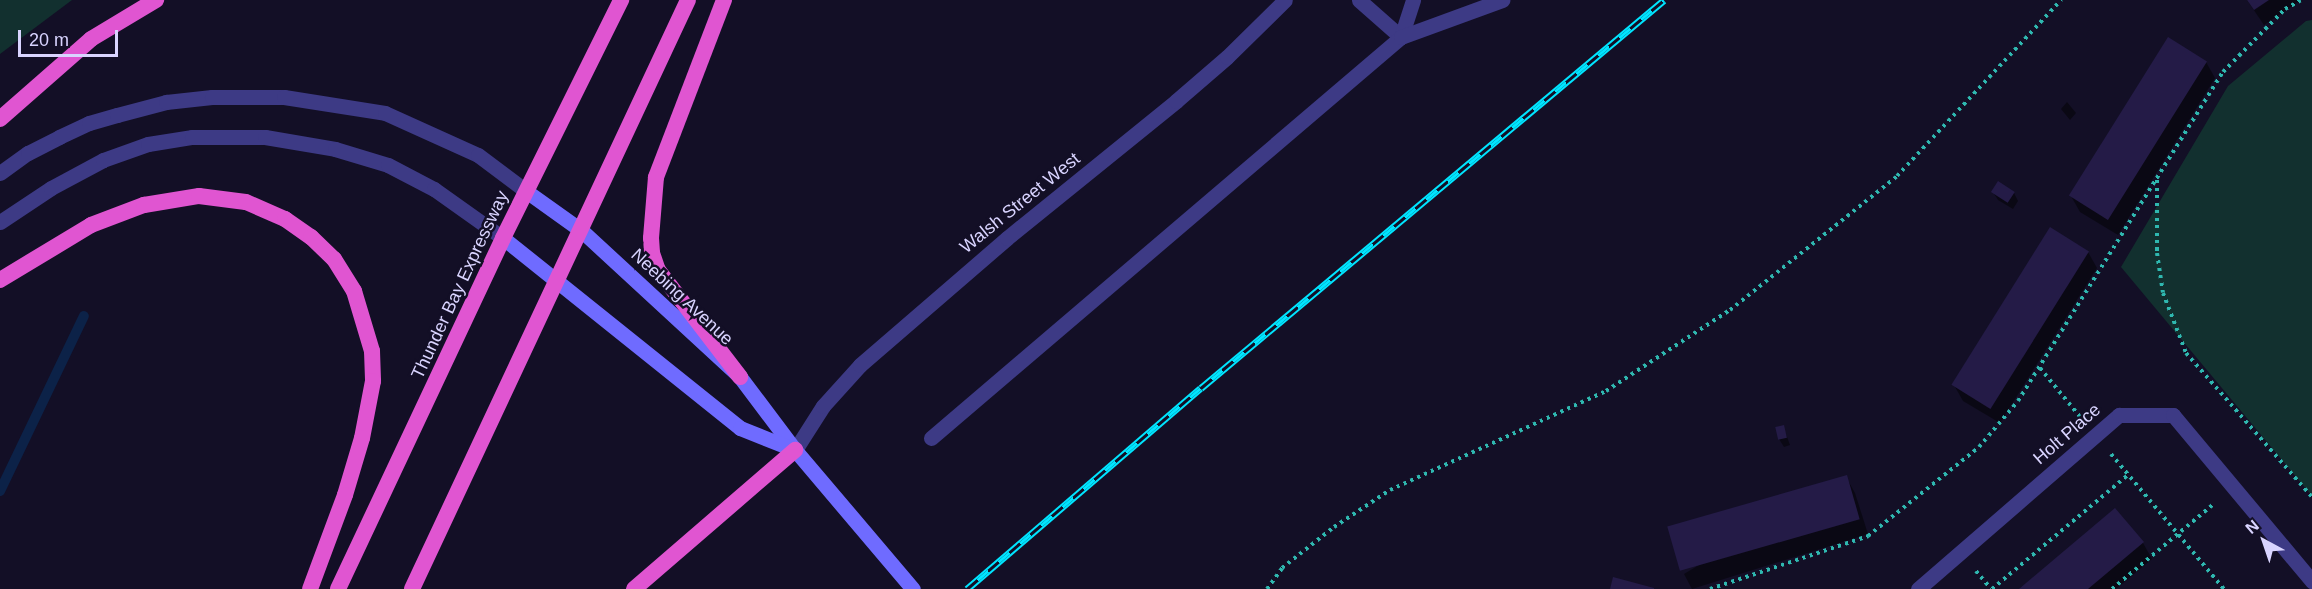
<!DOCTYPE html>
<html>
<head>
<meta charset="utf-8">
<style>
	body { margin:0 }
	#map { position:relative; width:2312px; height:589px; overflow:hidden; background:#130f26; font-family:Helvetica,sans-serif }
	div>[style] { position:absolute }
	.green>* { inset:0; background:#12302f }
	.shadow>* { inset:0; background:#0007 }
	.stream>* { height:10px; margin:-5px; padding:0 5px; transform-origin:5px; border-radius:5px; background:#0c2248 }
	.building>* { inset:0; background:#241b47; transform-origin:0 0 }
	.path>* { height:4px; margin-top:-2px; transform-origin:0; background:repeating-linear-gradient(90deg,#2fb8b0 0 3px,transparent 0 7.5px) }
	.service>* { height:15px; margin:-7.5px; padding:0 7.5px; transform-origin:7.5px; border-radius:7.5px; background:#3d3a85 }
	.minor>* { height:15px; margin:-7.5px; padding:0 7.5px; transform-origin:7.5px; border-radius:7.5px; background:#3d3a85 }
	.tertiary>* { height:15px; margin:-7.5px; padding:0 7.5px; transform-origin:7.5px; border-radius:7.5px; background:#3d3a85 }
	.secondary>* { height:15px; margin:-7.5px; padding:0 7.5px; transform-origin:7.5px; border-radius:7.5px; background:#6f6bff }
	.trunk>* { height:16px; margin:-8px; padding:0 8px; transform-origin:8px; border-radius:8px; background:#e055d1 }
	.rail>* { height:7px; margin-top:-3.5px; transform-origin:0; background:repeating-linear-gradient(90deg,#130f26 0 14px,#00e5ff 0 28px); box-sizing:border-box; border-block:2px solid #00e5ff }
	span { translate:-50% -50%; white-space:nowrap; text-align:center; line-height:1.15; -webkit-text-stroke:5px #130f26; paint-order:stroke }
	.street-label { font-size:18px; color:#d9d4ff }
	.north { position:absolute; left:2234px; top:511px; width:60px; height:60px; -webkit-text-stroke:4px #130f26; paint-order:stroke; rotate:320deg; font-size:16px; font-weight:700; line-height:24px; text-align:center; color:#d9d4ff }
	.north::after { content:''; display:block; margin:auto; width:21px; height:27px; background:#d9d4ff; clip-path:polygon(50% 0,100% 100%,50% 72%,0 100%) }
	.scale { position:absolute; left:18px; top:30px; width:100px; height:27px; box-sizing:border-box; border:3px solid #d9d4ff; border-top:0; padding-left:8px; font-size:18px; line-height:21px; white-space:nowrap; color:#d9d4ff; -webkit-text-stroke:4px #130f26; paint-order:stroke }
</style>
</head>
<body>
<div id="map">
	<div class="green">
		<div style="clip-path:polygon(0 0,72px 0,0 54px)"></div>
		<div style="clip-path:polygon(2312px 20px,2312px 496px,2121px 267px,2228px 86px,2306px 21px)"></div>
	</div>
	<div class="shadow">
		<div style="clip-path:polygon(2247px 0,2301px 0,2264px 25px)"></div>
		<div style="clip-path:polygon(2206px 62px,2215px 78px,2118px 235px,2080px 212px,2071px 196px)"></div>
		<div style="clip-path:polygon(2067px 102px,2076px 113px,2070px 120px,2061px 109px)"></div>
		<div style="clip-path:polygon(1993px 192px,2014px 193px,2018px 201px,2013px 209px,1998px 200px)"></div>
		<div style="clip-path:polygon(2088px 252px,2097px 268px,2000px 423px,1963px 401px,1954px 385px)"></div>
		<div style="clip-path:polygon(1783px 426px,1790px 445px,1784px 447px,1779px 439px)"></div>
		<div style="clip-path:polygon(1846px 477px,1855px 493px,1868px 534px,1692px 589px,1684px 574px)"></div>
		<div style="clip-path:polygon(2114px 510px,2143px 543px,2152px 559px,2116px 589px,2021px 589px)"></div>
	</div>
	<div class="stream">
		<div style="left:0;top:491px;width:194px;rotate:-64.4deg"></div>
	</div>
	<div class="building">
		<div style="clip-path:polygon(2247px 0,2269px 0,2254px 10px)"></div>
		<div style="left:2168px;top:37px;width:46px;height:187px;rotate:32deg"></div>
		<div style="left:1998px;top:181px;width:20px;height:13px;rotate:33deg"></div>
		<div style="left:2050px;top:227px;width:46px;height:186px;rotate:32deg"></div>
		<div style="left:1784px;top:425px;width:13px;height:9px;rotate:77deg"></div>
		<div style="left:1847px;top:475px;width:46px;height:187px;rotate:74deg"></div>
		<div style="clip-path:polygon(2115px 508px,2144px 542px,2088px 589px,2019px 589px)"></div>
		<div style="clip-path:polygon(1613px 577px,1654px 588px,1654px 589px,1610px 589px)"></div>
	</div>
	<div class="path">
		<div style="left:2157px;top:180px;width:73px;rotate:90deg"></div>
		<div style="left:2157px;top:253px;width:40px;rotate:81.5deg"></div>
		<div style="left:2163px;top:293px;width:64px;rotate:69deg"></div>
		<div style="left:2186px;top:353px;width:191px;rotate:48.8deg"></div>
		<div style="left:2040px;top:368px;width:65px;rotate:50.6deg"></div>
		<div style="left:2111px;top:454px;width:176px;rotate:50.1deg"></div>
		<div style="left:1976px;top:571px;width:23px;rotate:50deg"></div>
		<div style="left:1267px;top:589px;width:26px;rotate:-54deg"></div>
		<div style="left:1282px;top:568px;width:66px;rotate:-38.3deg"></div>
		<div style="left:1334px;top:527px;width:67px;rotate:-33.5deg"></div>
		<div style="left:1390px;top:490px;width:238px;rotate:-24.6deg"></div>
		<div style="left:1606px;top:391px;width:148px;rotate:-33.2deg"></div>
		<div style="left:1730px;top:310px;width:214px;rotate:-38.7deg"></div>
		<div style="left:1897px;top:176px;width:241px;rotate:-47deg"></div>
		<div style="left:1710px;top:589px;width:167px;rotate:-18.5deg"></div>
		<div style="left:1868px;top:536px;width:142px;rotate:-38.7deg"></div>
		<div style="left:1979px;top:447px;width:60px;rotate:-49.7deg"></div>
		<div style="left:2018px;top:401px;width:388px;rotate:-58.1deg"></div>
		<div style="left:2223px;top:72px;width:88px;rotate:-45.5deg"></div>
		<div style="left:2285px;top:9px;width:18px;rotate:-29deg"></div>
		<div style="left:1992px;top:589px;width:177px;rotate:-40deg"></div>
		<div style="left:2112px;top:589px;width:134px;rotate:-39.9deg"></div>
	</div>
	<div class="service">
		<div style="left:1359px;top:0;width:56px;rotate:41.4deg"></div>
		<div style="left:1401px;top:37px;width:39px;rotate:-72deg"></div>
		<div style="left:931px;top:438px;width:618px;rotate:-40.47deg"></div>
		<div style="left:1401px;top:37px;width:108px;rotate:-20.1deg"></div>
	</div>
	<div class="minor">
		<div style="left:0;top:173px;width:34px;rotate:-36deg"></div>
		<div style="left:28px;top:153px;width:35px;rotate:-27deg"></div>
		<div style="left:59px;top:137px;width:33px;rotate:-25deg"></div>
		<div style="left:89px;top:123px;width:29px;rotate:-16deg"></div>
		<div style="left:117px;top:115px;width:51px;rotate:-14.9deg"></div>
		<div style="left:166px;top:102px;width:46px;rotate:-6.2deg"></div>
		<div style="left:212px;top:97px;width:72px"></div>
		<div style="left:284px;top:97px;width:102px;rotate:9deg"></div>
		<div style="left:385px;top:113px;width:102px;rotate:24.3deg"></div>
		<div style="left:478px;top:155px;width:60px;rotate:36.9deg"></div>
		<div style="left:0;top:222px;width:61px;rotate:-33.7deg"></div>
		<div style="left:51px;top:188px;width:59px;rotate:-28.3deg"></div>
		<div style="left:103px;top:160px;width:48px;rotate:-19.6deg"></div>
		<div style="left:148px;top:144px;width:45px;rotate:-9deg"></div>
		<div style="left:192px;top:137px;width:73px"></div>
		<div style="left:265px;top:137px;width:71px;rotate:9.7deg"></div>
		<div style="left:335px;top:149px;width:55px;rotate:16.8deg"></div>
		<div style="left:388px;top:165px;width:52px;rotate:27.6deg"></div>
		<div style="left:434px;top:189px;width:85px;rotate:35.4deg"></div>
		<div style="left:1918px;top:589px;width:266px;rotate:-40.9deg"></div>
		<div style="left:2119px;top:415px;width:54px"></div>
		<div style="left:2173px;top:415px;width:217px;rotate:50.1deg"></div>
	</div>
	<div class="tertiary">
		<div style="left:795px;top:450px;width:52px;rotate:-57.5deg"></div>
		<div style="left:823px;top:406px;width:55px;rotate:-47.9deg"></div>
		<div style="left:860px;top:365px;width:194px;rotate:-40.8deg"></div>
		<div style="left:1007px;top:238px;width:218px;rotate:-39deg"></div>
		<div style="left:1176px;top:101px;width:67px;rotate:-40.8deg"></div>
		<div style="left:1227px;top:57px;width:81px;rotate:-44.5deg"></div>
	</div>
	<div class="secondary">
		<div style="left:526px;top:191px;width:69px;rotate:35.5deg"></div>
		<div style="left:582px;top:231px;width:215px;rotate:42.7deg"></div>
		<div style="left:740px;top:377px;width:91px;rotate:53deg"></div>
		<div style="left:795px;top:450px;width:182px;rotate:49.7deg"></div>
		<div style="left:503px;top:238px;width:304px;rotate:38.7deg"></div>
		<div style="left:740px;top:428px;width:59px;rotate:21.8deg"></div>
	</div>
	<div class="trunk">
		<div style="left:724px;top:0;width:190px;rotate:111deg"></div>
		<div style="left:656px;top:177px;width:61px;rotate:94.7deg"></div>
		<div style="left:651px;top:238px;width:15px;rotate:86deg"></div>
		<div style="left:652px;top:253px;width:18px;rotate:71deg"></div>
		<div style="left:658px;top:270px;width:135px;rotate:52.5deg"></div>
		<div style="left:0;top:119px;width:121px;rotate:-41.3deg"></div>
		<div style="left:91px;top:39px;width:76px;rotate:-31deg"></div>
		<div style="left:0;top:280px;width:106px;rotate:-31.1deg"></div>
		<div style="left:91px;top:225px;width:57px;rotate:-20.7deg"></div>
		<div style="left:144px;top:205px;width:56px;rotate:-9.3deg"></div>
		<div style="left:199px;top:196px;width:47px;rotate:7.3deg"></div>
		<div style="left:246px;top:202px;width:43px;rotate:23.6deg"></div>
		<div style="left:285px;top:219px;width:32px;rotate:35deg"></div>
		<div style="left:311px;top:237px;width:32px;rotate:44deg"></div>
		<div style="left:334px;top:259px;width:38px;rotate:58deg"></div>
		<div style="left:354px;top:291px;width:63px;rotate:73.3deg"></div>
		<div style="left:372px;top:351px;width:30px;rotate:88deg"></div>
		<div style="left:373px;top:381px;width:58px;rotate:100.9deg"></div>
		<div style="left:362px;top:438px;width:59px;rotate:106.6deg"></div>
		<div style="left:345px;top:495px;width:100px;rotate:110.4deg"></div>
		<div style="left:338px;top:589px;width:388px;rotate:-64.8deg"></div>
		<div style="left:503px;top:238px;width:266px;rotate:-63.6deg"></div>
		<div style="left:412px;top:589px;width:650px;rotate:-64.89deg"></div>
		<div style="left:634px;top:589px;width:213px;rotate:-40.8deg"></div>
	</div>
	<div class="rail">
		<div style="left:967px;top:589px;width:308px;rotate:-40.7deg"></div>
		<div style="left:1201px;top:388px;width:604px;rotate:-39.96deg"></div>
	</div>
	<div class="street-label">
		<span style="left:1020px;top:203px;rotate:-39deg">Walsh Street West</span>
		<span style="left:460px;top:285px;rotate:-65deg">Thunder Bay Expressway</span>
		<span style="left:682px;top:297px;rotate:43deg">Neebing Avenue</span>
		<span style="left:2067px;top:434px;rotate:-41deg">Holt Place</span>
	</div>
	<div class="north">N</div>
	<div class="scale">20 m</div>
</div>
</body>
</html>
